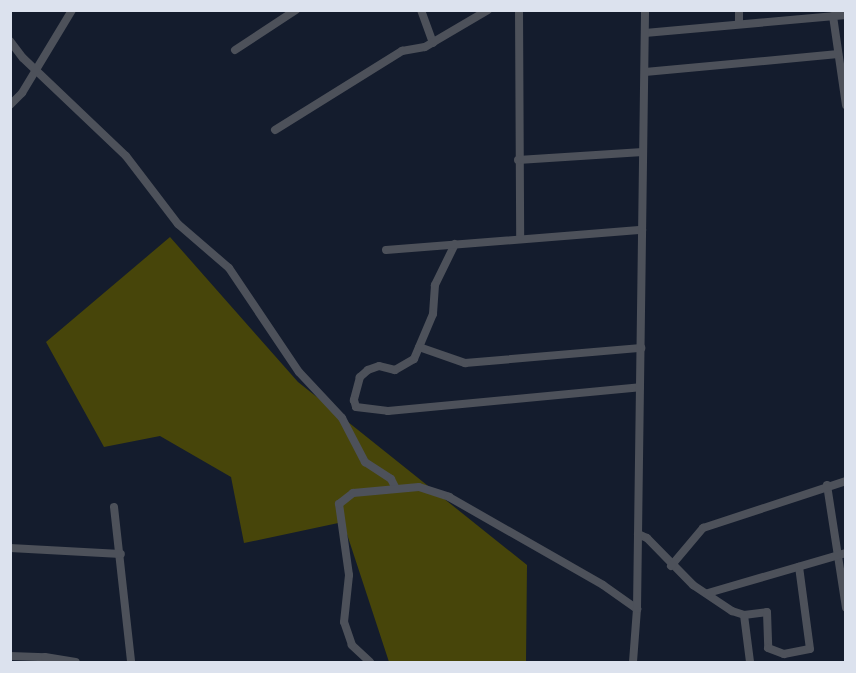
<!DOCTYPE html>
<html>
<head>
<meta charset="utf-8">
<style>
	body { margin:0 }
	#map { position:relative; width:856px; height:673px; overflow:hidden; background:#141c2d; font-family:"IBM Plex Sans",sans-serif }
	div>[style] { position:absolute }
	.green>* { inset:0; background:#47450a }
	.minor>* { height:8px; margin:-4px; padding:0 4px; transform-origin:4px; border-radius:4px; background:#4d515a }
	span { translate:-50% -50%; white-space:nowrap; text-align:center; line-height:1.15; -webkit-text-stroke:4.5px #0b1323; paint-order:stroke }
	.frame { position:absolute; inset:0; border:12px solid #dce2ee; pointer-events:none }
</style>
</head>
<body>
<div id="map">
	<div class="green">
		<div style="clip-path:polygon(170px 237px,298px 382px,527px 565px,526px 662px,389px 662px,343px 522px,244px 543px,231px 477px,160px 436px,104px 447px,46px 342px)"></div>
	</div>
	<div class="minor">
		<div style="left:421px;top:10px;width:35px;rotate:70deg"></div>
		<div style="left:519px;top:10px;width:228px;rotate:89.7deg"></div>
		<div style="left:739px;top:10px;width:13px;rotate:90deg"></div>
		<div style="left:833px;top:16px;width:90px;rotate:81.7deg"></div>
		<div style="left:645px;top:33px;width:202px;rotate:-5.1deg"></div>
		<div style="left:10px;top:41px;width:21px;rotate:53deg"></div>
		<div style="left:23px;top:58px;width:142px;rotate:43.6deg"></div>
		<div style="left:126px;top:156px;width:86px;rotate:52.6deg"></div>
		<div style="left:178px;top:224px;width:67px;rotate:40.8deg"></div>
		<div style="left:229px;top:268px;width:125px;rotate:56.1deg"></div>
		<div style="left:299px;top:372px;width:63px;rotate:46.9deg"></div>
		<div style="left:342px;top:418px;width:50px;rotate:62.4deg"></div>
		<div style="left:365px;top:462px;width:31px;rotate:33deg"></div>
		<div style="left:391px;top:479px;width:9px;rotate:63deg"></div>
		<div style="left:235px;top:50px;width:73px;rotate:-33.3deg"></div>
		<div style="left:645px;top:72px;width:194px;rotate:-5.3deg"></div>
		<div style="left:10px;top:105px;width:17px;rotate:-45deg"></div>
		<div style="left:22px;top:93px;width:97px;rotate:-58.9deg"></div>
		<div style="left:275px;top:130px;width:150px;rotate:-31.9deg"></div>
		<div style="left:402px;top:51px;width:23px;rotate:-10deg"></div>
		<div style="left:425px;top:47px;width:73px;rotate:-30.4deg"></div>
		<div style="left:518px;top:160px;width:125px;rotate:-3.7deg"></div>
		<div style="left:455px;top:244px;width:46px;rotate:116deg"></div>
		<div style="left:435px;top:285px;width:29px;rotate:94deg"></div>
		<div style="left:433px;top:314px;width:49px;rotate:112.9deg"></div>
		<div style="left:414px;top:359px;width:22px;rotate:150deg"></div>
		<div style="left:395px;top:370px;width:16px;rotate:-166deg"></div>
		<div style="left:379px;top:366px;width:12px;rotate:160deg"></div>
		<div style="left:368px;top:370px;width:11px;rotate:139deg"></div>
		<div style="left:360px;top:377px;width:24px;rotate:105deg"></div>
		<div style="left:354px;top:400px;width:7px;rotate:74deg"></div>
		<div style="left:356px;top:407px;width:32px;rotate:7deg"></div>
		<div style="left:388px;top:411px;width:253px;rotate:-5.4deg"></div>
		<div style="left:386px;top:250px;width:257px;rotate:-4.5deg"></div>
		<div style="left:419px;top:347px;width:49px;rotate:19.2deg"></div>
		<div style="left:465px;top:363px;width:177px;rotate:-4.9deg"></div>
		<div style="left:827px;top:485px;width:124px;rotate:81.2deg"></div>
		<div style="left:114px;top:507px;width:156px;rotate:83.7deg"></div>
		<div style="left:638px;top:534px;width:10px;rotate:24deg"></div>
		<div style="left:647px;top:538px;width:66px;rotate:45.6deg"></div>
		<div style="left:693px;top:585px;width:47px;rotate:33.7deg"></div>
		<div style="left:732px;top:611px;width:13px;rotate:18deg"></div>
		<div style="left:744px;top:615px;width:23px;rotate:-7deg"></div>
		<div style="left:767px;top:612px;width:36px;rotate:88deg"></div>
		<div style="left:768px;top:648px;width:17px;rotate:21deg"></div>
		<div style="left:784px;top:654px;width:26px;rotate:-11deg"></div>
		<div style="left:810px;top:649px;width:83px;rotate:-97.6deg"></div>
		<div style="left:10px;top:548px;width:111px;rotate:3.1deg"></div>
		<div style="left:671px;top:566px;width:50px;rotate:-49.9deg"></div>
		<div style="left:703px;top:528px;width:151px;rotate:-18.2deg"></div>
		<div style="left:708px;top:593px;width:144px;rotate:-16.2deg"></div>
		<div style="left:744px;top:615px;width:47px;rotate:82.7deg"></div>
		<div style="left:10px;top:656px;width:35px;rotate:2deg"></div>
		<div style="left:45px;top:657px;width:31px;rotate:9deg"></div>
		<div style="left:370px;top:662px;width:25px;rotate:-137deg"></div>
		<div style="left:352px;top:645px;width:24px;rotate:-109deg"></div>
		<div style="left:344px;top:622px;width:47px;rotate:-83.9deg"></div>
		<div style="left:349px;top:575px;width:72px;rotate:-98deg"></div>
		<div style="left:339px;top:504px;width:18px;rotate:-38deg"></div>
		<div style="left:353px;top:493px;width:66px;rotate:-5.2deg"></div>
		<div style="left:419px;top:487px;width:32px;rotate:18deg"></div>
		<div style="left:449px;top:497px;width:177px;rotate:29.7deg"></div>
		<div style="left:603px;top:585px;width:42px;rotate:35.2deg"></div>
		<div style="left:633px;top:662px;width:53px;rotate:-85.7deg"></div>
		<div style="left:637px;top:609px;width:599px;rotate:-89.23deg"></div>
	</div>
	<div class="frame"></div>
</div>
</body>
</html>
